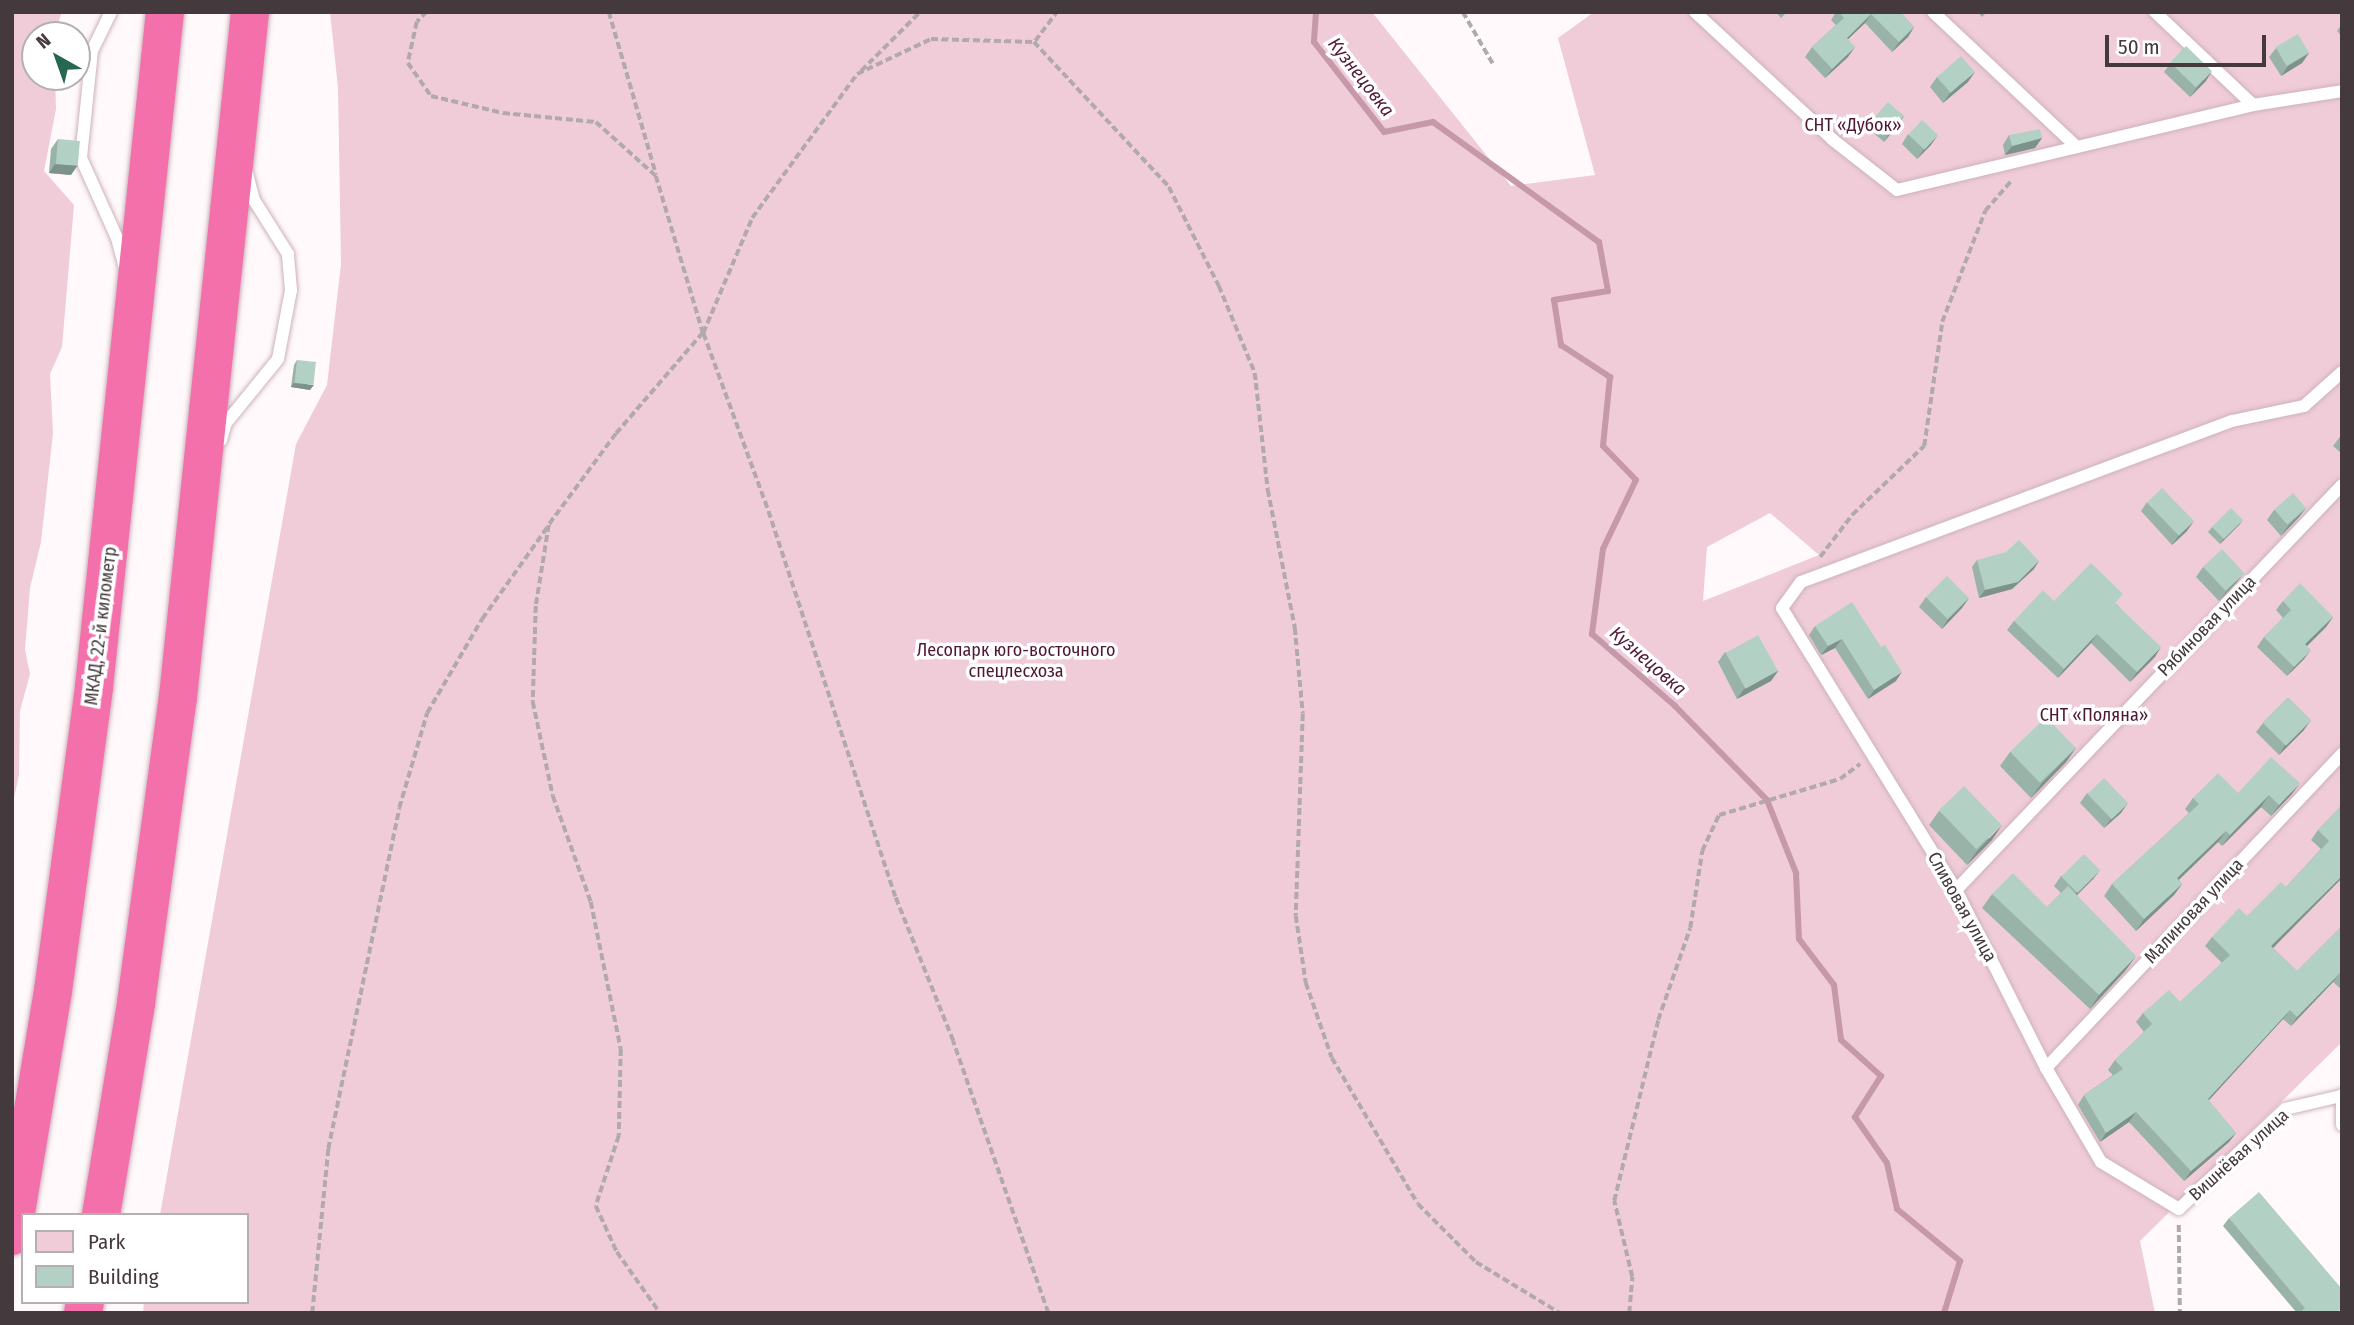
<!DOCTYPE html>
<html>
<head>
<meta charset="utf-8">
<style>
	body { margin:0 }
	#map { position:relative; width:2354px; height:1325px; overflow:hidden; background:#fff9fb; font-family:"Fira Sans Condensed",sans-serif }
	div>[style] { position:absolute }
	.green>* { inset:0; background:#f0ccd9 }
	.stream>* { height:6px; margin:-3px; padding:0 3px; transform-origin:3px; border-radius:3px; background:#c599a9 }
	.path>* { height:3.5px; margin-top:-1.75px; transform-origin:0; background:repeating-linear-gradient(90deg,#b1a9ac 0 7px,transparent 0 10.5px) }
	.roads { filter:drop-shadow(0 0 2px #cdb2bc) drop-shadow(0 0 2px #cdb2bc) }
	.lane>* { height:12px; margin:-6px; padding:0 6px; transform-origin:6px; border-radius:6px; background:#fff }
	.highway>* { height:38px; margin:-19px; padding:0 19px; transform-origin:19px; border-radius:19px; background:#f370ab }
	.wall>* { inset:0; background:#9ab3a9 }
	.shaded-wall>* { inset:0; background:#7d928a }
	.building>* { inset:0; background:#b3d0c5; transform-origin:0 0 }
	span { translate:-50% -50%; white-space:nowrap; text-align:center; line-height:1.15; -webkit-text-stroke:7px #fff; paint-order:stroke }
	.park-label { font-size:18px; color:#4f1832 }
	.street-label { font-size:18px; color:#44393d }
	.water-label { font-size:19px; color:#521b35; font-style:italic }
	.frame { position:absolute; inset:0; border:14px solid #44393d; pointer-events:none }
	.legend { position:absolute; left:21px; top:1213px; width:228px; height:91px; box-sizing:border-box; background:#fff; border:2px solid #b4b0b1; margin:0; padding:9px 12px; list-style:none; font-size:21px; color:#44393d }
	.legend li { display:flex; align-items:center; gap:14px; height:35px }
	.legend b { width:35px; border:2px solid #b4b0b1 }
	.north { position:absolute; left:21px; top:21px; width:70px; height:70px; box-sizing:border-box; background:#fff; border:2px solid #b4b0b1; border-radius:50%; rotate:320deg; font-size:19px; font-weight:700; line-height:28px; text-align:center; color:#44393d }
	.north::after { content:''; display:block; margin:auto; width:24px; height:32px; background:#276653; clip-path:polygon(50% 0,100% 100%,50% 72%,0 100%) }
	.scale { position:absolute; left:2105px; top:35px; width:161px; height:32px; box-sizing:border-box; border:4px solid #44393d; border-top:0; padding-left:9px; font-size:21px; line-height:24px; white-space:nowrap; color:#44393d; -webkit-text-stroke:5px #fff; paint-order:stroke }
</style>
</head>
<body>
<div id="map">
	<div class="green">
		<div style="clip-path:polygon(12px 12px,62px 12px,54px 35px,35px 35px,35px 77px,55px 77px,56px 109px,44px 171px,74px 205px,62px 347px,50px 374px,53px 433px,41px 542px,30px 588px,25px 650px,30px 674px,20px 711px,19px 775px,12px 807px)"></div>
		<div style="clip-path:polygon(evenodd,330px 12px,1372px 12px,1511px 186px,1595px 175px,1558px 38px,1594px 12px,2342px 12px,2342px 1042px,2140px 1241px,2155px 1313px,143px 1313px,144px 1302px,247px 1302px,247px 1215px,160px 1215px,296px 444px,327px 385px,341px 264px,338px 88px,330px 12px,1770px 513px,1819px 555px,1703px 601px,1707px 547px,1770px 513px)"></div>
	</div>
	<div class="stream">
		<div style="left:1316px;top:12px;width:30px;rotate:94deg"></div>
		<div style="left:1314px;top:42px;width:114px;rotate:52.1deg"></div>
		<div style="left:1384px;top:132px;width:50px;rotate:-11.5deg"></div>
		<div style="left:1433px;top:122px;width:205px;rotate:35.9deg"></div>
		<div style="left:1599px;top:242px;width:50px;rotate:79.6deg"></div>
		<div style="left:1608px;top:291px;width:55px;rotate:170.5deg"></div>
		<div style="left:1554px;top:300px;width:46px;rotate:81.2deg"></div>
		<div style="left:1561px;top:345px;width:59px;rotate:33.1deg"></div>
		<div style="left:1610px;top:377px;width:69px;rotate:95.8deg"></div>
		<div style="left:1603px;top:446px;width:47px;rotate:45.9deg"></div>
		<div style="left:1636px;top:480px;width:76px;rotate:115.6deg"></div>
		<div style="left:1603px;top:549px;width:86px;rotate:97.4deg"></div>
		<div style="left:1592px;top:634px;width:110px;rotate:40.9deg"></div>
		<div style="left:1675px;top:706px;width:132px;rotate:45.6deg"></div>
		<div style="left:1767px;top:800px;width:79px;rotate:68.3deg"></div>
		<div style="left:1796px;top:873px;width:66px;rotate:87.4deg"></div>
		<div style="left:1799px;top:939px;width:58px;rotate:52.7deg"></div>
		<div style="left:1834px;top:985px;width:55px;rotate:82.7deg"></div>
		<div style="left:1841px;top:1040px;width:54px;rotate:42deg"></div>
		<div style="left:1881px;top:1076px;width:49px;rotate:122.4deg"></div>
		<div style="left:1855px;top:1117px;width:56px;rotate:55.2deg"></div>
		<div style="left:1887px;top:1163px;width:47px;rotate:77.7deg"></div>
		<div style="left:1897px;top:1209px;width:82px;rotate:39.5deg"></div>
		<div style="left:1960px;top:1261px;width:54px;rotate:107.1deg"></div>
	</div>
	<div class="path">
		<div style="left:427px;top:12px;width:14px;rotate:135deg"></div>
		<div style="left:417px;top:22px;width:42px;rotate:102.4deg"></div>
		<div style="left:408px;top:63px;width:40px;rotate:55.1deg"></div>
		<div style="left:431px;top:96px;width:74px;rotate:13.3deg"></div>
		<div style="left:503px;top:113px;width:93px;rotate:5.5deg"></div>
		<div style="left:596px;top:122px;width:81px;rotate:42deg"></div>
		<div style="left:656px;top:176px;width:164px;rotate:73.3deg"></div>
		<div style="left:703px;top:333px;width:133px;rotate:130.7deg"></div>
		<div style="left:616px;top:434px;width:113px;rotate:126.4deg"></div>
		<div style="left:549px;top:525px;width:82px;rotate:99.1deg"></div>
		<div style="left:536px;top:606px;width:96px;rotate:91.8deg"></div>
		<div style="left:533px;top:702px;width:96px;rotate:78deg"></div>
		<div style="left:553px;top:796px;width:113px;rotate:70.3deg"></div>
		<div style="left:591px;top:902px;width:150px;rotate:78.5deg"></div>
		<div style="left:621px;top:1049px;width:87px;rotate:91.3deg"></div>
		<div style="left:619px;top:1136px;width:74px;rotate:108.2deg"></div>
		<div style="left:596px;top:1206px;width:51px;rotate:65.5deg"></div>
		<div style="left:617px;top:1252px;width:75px;rotate:54.8deg"></div>
		<div style="left:609px;top:12px;width:169px;rotate:73.8deg"></div>
		<div style="left:1463px;top:12px;width:60px;rotate:60deg"></div>
		<div style="left:1035px;top:41px;width:36px;rotate:-53deg"></div>
		<div style="left:861px;top:71px;width:83px;rotate:-45deg"></div>
		<div style="left:1820px;top:557px;width:53px;rotate:-52.7deg"></div>
		<div style="left:1852px;top:515px;width:100px;rotate:-43.8deg"></div>
		<div style="left:1924px;top:446px;width:125px;rotate:-81.7deg"></div>
		<div style="left:1942px;top:322px;width:119px;rotate:-68.8deg"></div>
		<div style="left:1985px;top:211px;width:40px;rotate:-49deg"></div>
		<div style="left:2179px;top:1225px;width:88px;rotate:89.3deg"></div>
		<div style="left:312px;top:1313px;width:165px;rotate:-84.4deg"></div>
		<div style="left:328px;top:1149px;width:348px;rotate:-78.2deg"></div>
		<div style="left:399px;top:808px;width:99px;rotate:-73.6deg"></div>
		<div style="left:427px;top:713px;width:109px;rotate:-59.7deg"></div>
		<div style="left:482px;top:619px;width:114px;rotate:-54.6deg"></div>
		<div style="left:1048px;top:1313px;width:288px;rotate:-109.3deg"></div>
		<div style="left:953px;top:1041px;width:155px;rotate:-111.9deg"></div>
		<div style="left:895px;top:897px;width:410px;rotate:-108.2deg"></div>
		<div style="left:767px;top:508px;width:186px;rotate:-110.1deg"></div>
		<div style="left:703px;top:333px;width:125px;rotate:-66.9deg"></div>
		<div style="left:752px;top:218px;width:178px;rotate:-53.9deg"></div>
		<div style="left:857px;top:74px;width:82px;rotate:-25.3deg"></div>
		<div style="left:931px;top:39px;width:103px;rotate:1.7deg"></div>
		<div style="left:1034px;top:42px;width:198px;rotate:47deg"></div>
		<div style="left:1169px;top:187px;width:111px;rotate:63.2deg"></div>
		<div style="left:1219px;top:286px;width:94px;rotate:67.5deg"></div>
		<div style="left:1255px;top:373px;width:118px;rotate:83.7deg"></div>
		<div style="left:1268px;top:490px;width:141px;rotate:78.9deg"></div>
		<div style="left:1295px;top:628px;width:86px;rotate:84.7deg"></div>
		<div style="left:1303px;top:714px;width:202px;rotate:92deg"></div>
		<div style="left:1296px;top:916px;width:68px;rotate:81.5deg"></div>
		<div style="left:1306px;top:983px;width:79px;rotate:70.9deg"></div>
		<div style="left:1332px;top:1058px;width:169px;rotate:59.5deg"></div>
		<div style="left:1418px;top:1204px;width:82px;rotate:45deg"></div>
		<div style="left:1476px;top:1262px;width:98px;rotate:31.3deg"></div>
		<div style="left:1629px;top:1313px;width:36px;rotate:-85deg"></div>
		<div style="left:1632px;top:1277px;width:78px;rotate:-103.3deg"></div>
		<div style="left:1614px;top:1201px;width:186px;rotate:-76.3deg"></div>
		<div style="left:1658px;top:1020px;width:97px;rotate:-70.8deg"></div>
		<div style="left:1690px;top:928px;width:78px;rotate:-81.1deg"></div>
		<div style="left:1702px;top:851px;width:40px;rotate:-65deg"></div>
		<div style="left:1719px;top:815px;width:126px;rotate:-16.6deg"></div>
		<div style="left:1840px;top:779px;width:25px;rotate:-37deg"></div>
	</div>
	<div class="roads">
		<div class="lane">
			<div style="left:111px;top:12px;width:43px;rotate:116deg"></div>
			<div style="left:92px;top:51px;width:108px;rotate:95.9deg"></div>
			<div style="left:81px;top:158px;width:88px;rotate:65.8deg"></div>
			<div style="left:117px;top:238px;width:30px;rotate:75deg"></div>
			<div style="left:1695px;top:12px;width:188px;rotate:42.8deg"></div>
			<div style="left:1833px;top:140px;width:81px;rotate:38deg"></div>
			<div style="left:1897px;top:190px;width:366px;rotate:-13.4deg"></div>
			<div style="left:2253px;top:105px;width:90px;rotate:-8.9deg"></div>
			<div style="left:1933px;top:12px;width:197px;rotate:43.2deg"></div>
			<div style="left:2155px;top:12px;width:135px;rotate:43.5deg"></div>
			<div style="left:221px;top:440px;width:18px;rotate:-74deg"></div>
			<div style="left:226px;top:423px;width:82px;rotate:-50.9deg"></div>
			<div style="left:278px;top:359px;width:70px;rotate:-79.3deg"></div>
			<div style="left:291px;top:290px;width:36px;rotate:-95deg"></div>
			<div style="left:288px;top:254px;width:64px;rotate:-122.2deg"></div>
			<div style="left:254px;top:200px;width:27px;rotate:-105deg"></div>
			<div style="left:1956px;top:890px;width:559px;rotate:-46.38deg"></div>
			<div style="left:2046px;top:1068px;width:432px;rotate:-46.7deg"></div>
			<div style="left:2342px;top:1095px;width:30px;rotate:90deg"></div>
			<div style="left:2341px;top:1096px;width:57px;rotate:166.9deg"></div>
			<div style="left:2285px;top:1109px;width:146px;rotate:136.7deg"></div>
			<div style="left:2179px;top:1209px;width:91px;rotate:-148.9deg"></div>
			<div style="left:2101px;top:1162px;width:109px;rotate:-120.3deg"></div>
			<div style="left:2046px;top:1068px;width:199px;rotate:-116.8deg"></div>
			<div style="left:1956px;top:890px;width:331px;rotate:-121.7deg"></div>
			<div style="left:1782px;top:608px;width:32px;rotate:-54deg"></div>
			<div style="left:1801px;top:582px;width:460px;rotate:-20.5deg"></div>
			<div style="left:2232px;top:421px;width:74px;rotate:-11.8deg"></div>
			<div style="left:2304px;top:406px;width:51px;rotate:-41.8deg"></div>
		</div>
		<div class="highway">
			<div style="left:101px;top:1215px;width:215px;rotate:-80.6deg"></div>
			<div style="left:136px;top:1003px;width:309px;rotate:-82.2deg"></div>
			<div style="left:178px;top:697px;width:689px;rotate:-84deg"></div>
			<div style="left:12px;top:1236px;width:248px;rotate:-80.5deg"></div>
			<div style="left:53px;top:991px;width:307px;rotate:-82.3deg"></div>
			<div style="left:94px;top:687px;width:679px;rotate:-84deg"></div>
			<div style="left:83px;top:1313px;width:11px;rotate:-80deg"></div>
		</div>
	</div>
	<div class="wall">
		<div style="clip-path:polygon(1776px 12px,1787px 12px,1781px 18px)"></div>
		<div style="clip-path:polygon(1836px 12px,1900px 12px,1914px 27px,1908px 37px,1892px 52px,1865px 23px,1848px 39px,1848px 57px,1825px 78px,1805px 57px,1812px 47px,1836px 25px,1831px 20px)"></div>
		<div style="clip-path:polygon(1978px 12px,1987px 12px,1982px 17px)"></div>
		<div style="clip-path:polygon(2342px 24px,2342px 37px,2337px 31px)"></div>
		<div style="clip-path:polygon(2276px 48px,2309px 53px,2302px 63px,2281px 76px,2269px 57px)"></div>
		<div style="clip-path:polygon(2171px 63px,2206px 81px,2190px 97px,2164px 72px)"></div>
		<div style="clip-path:polygon(1937px 77px,1968px 82px,1943px 103px,1930px 87px)"></div>
		<div style="clip-path:polygon(1904px 116px,1897px 126px,1884px 142px,1868px 128px,1875px 118px)"></div>
		<div style="clip-path:polygon(1908px 134px,1931px 145px,1917px 159px,1902px 144px)"></div>
		<div style="clip-path:polygon(2009px 135px,2042px 138px,2035px 148px,2005px 155px,2003px 145px)"></div>
		<div style="clip-path:polygon(58px 139px,71px 175px,49px 173px,51px 149px)"></div>
		<div style="clip-path:polygon(297px 360px,310px 390px,291px 387px,294px 365px)"></div>
		<div style="clip-path:polygon(2342px 434px,2342px 454px,2333px 446px)"></div>
		<div style="clip-path:polygon(2147px 502px,2187px 531px,2172px 545px,2141px 511px)"></div>
		<div style="clip-path:polygon(2306px 508px,2299px 517px,2281px 536px,2267px 520px,2274px 510px)"></div>
		<div style="clip-path:polygon(2240px 524px,2220px 544px,2208px 532px,2212px 527px)"></div>
		<div style="clip-path:polygon(1977px 560px,2034px 569px,2012px 589px,1979px 598px,1972px 567px)"></div>
		<div style="clip-path:polygon(2203px 567px,2237px 582px,2219px 601px,2196px 577px)"></div>
		<div style="clip-path:polygon(1926px 597px,1969px 598px,1962px 608px,1942px 629px,1919px 607px)"></div>
		<div style="clip-path:polygon(2054px 601px,2117px 604px,2155px 657px,2130px 682px,2091px 643px,2058px 678px,2007px 630px,2014px 621px)"></div>
		<div style="clip-path:polygon(2283px 601px,2333px 617px,2326px 627px,2307px 646px,2304px 659px,2287px 676px,2257px 647px,2264px 637px,2283px 618px,2276px 610px)"></div>
		<div style="clip-path:polygon(1815px 626px,1881px 647px,1896px 681px,1868px 699px,1835px 648px,1821px 655px,1809px 635px)"></div>
		<div style="clip-path:polygon(1725px 652px,1778px 671px,1771px 681px,1737px 699px,1718px 662px)"></div>
		<div style="clip-path:polygon(2263px 723px,2304px 730px,2279px 755px,2256px 732px)"></div>
		<div style="clip-path:polygon(2076px 748px,2066px 762px,2031px 798px,2000px 766px,2010px 752px)"></div>
		<div style="clip-path:polygon(2087px 793px,2121px 813px,2104px 828px,2080px 803px)"></div>
		<div style="clip-path:polygon(2238px 793px,2292px 794px,2271px 816px,2261px 807px,2222px 846px,2218px 842px,2179px 880px,2182px 884px,2174px 895px,2136px 931px,2104px 896px,2112px 884px,2189px 813px,2185px 809px,2193px 798px)"></div>
		<div style="clip-path:polygon(2341px 806px,2342px 878px,2273px 948px,2297px 971px,2342px 926px,2342px 990px,2333px 982px,2291px 1026px,2283px 1019px,2208px 1100px,2236px 1133px,2229px 1142px,2184px 1181px,2129px 1122px,2100px 1142px,2078px 1105px,2084px 1095px,2113px 1075px,2108px 1070px,2115px 1060px,2144px 1032px,2136px 1022px,2143px 1013px,2180px 1002px,2222px 963px,2205px 946px,2212px 937px,2247px 916px,2286px 887px,2321px 849px,2311px 840px,2318px 830px)"></div>
		<div style="clip-path:polygon(1939px 811px,1992px 840px,1967px 865px,1929px 825px)"></div>
		<div style="clip-path:polygon(2100px 870px,2093px 879px,2077px 895px,2126px 970px,2090px 1009px,1982px 908px,1992px 894px,2047px 907px,2061px 893px,2054px 886px,2061px 876px)"></div>
		<div style="clip-path:polygon(2229px 1218px,2340px 1313px,2297px 1313px,2223px 1226px)"></div>
	</div>
	<div class="shaded-wall">
		<div style="clip-path:polygon(1871px 14px,1865px 23px,1840px 47px,1847px 38px)"></div>
		<div style="clip-path:polygon(1914px 27px,1908px 37px,1892px 52px,1899px 42px)"></div>
		<div style="clip-path:polygon(1855px 47px,1848px 57px,1825px 78px,1832px 69px)"></div>
		<div style="clip-path:polygon(2309px 53px,2302px 63px,2281px 76px,2288px 66px)"></div>
		<div style="clip-path:polygon(2212px 71px,2206px 81px,2190px 97px,2197px 87px)"></div>
		<div style="clip-path:polygon(1975px 72px,1968px 82px,1943px 103px,1950px 93px)"></div>
		<div style="clip-path:polygon(1904px 116px,1897px 126px,1884px 142px,1890px 132px)"></div>
		<div style="clip-path:polygon(1938px 135px,1931px 145px,1917px 159px,1924px 149px)"></div>
		<div style="clip-path:polygon(2042px 138px,2035px 148px,2005px 155px,2012px 146px)"></div>
		<div style="clip-path:polygon(55px 164px,78px 165px,71px 175px,49px 173px)"></div>
		<div style="clip-path:polygon(294px 383px,314px 385px,310px 390px,291px 387px)"></div>
		<div style="clip-path:polygon(2306px 508px,2299px 517px,2281px 536px,2288px 526px)"></div>
		<div style="clip-path:polygon(2243px 520px,2240px 524px,2220px 544px,2223px 539px)"></div>
		<div style="clip-path:polygon(2194px 521px,2187px 531px,2172px 545px,2179px 535px)"></div>
		<div style="clip-path:polygon(2039px 561px,2034px 569px,2012px 589px,1979px 598px,1985px 590px)"></div>
		<div style="clip-path:polygon(2244px 573px,2237px 582px,2219px 601px,2226px 592px)"></div>
		<div style="clip-path:polygon(1969px 598px,1962px 608px,1942px 629px,1948px 619px)"></div>
		<div style="clip-path:polygon(2333px 617px,2326px 627px,2299px 654px,2305px 644px)"></div>
		<div style="clip-path:polygon(2097px 634px,2091px 643px,2058px 678px,2064px 669px)"></div>
		<div style="clip-path:polygon(1842px 639px,1835px 648px,1821px 655px,1828px 646px)"></div>
		<div style="clip-path:polygon(2161px 647px,2155px 657px,2130px 682px,2137px 672px)"></div>
		<div style="clip-path:polygon(2311px 650px,2304px 659px,2287px 676px,2294px 667px)"></div>
		<div style="clip-path:polygon(1778px 671px,1771px 681px,1737px 699px,1744px 689px)"></div>
		<div style="clip-path:polygon(1902px 672px,1896px 681px,1868px 699px,1874px 690px)"></div>
		<div style="clip-path:polygon(2311px 720px,2304px 730px,2279px 755px,2285px 745px)"></div>
		<div style="clip-path:polygon(2076px 748px,2066px 762px,2031px 798px,2041px 784px)"></div>
		<div style="clip-path:polygon(2300px 783px,2292px 794px,2271px 816px,2279px 805px)"></div>
		<div style="clip-path:polygon(2269px 795px,2261px 807px,2222px 846px,2230px 835px)"></div>
		<div style="clip-path:polygon(2128px 803px,2121px 813px,2104px 828px,2111px 819px)"></div>
		<div style="clip-path:polygon(2002px 825px,1992px 840px,1967px 865px,1977px 851px)"></div>
		<div style="clip-path:polygon(2226px 831px,2218px 842px,2169px 889px,2177px 878px)"></div>
		<div style="clip-path:polygon(2100px 870px,2093px 879px,2070px 902px,2077px 892px)"></div>
		<div style="clip-path:polygon(2342px 876px,2342px 878px,2265px 956px,2271px 946px)"></div>
		<div style="clip-path:polygon(2182px 884px,2174px 895px,2136px 931px,2144px 919px)"></div>
		<div style="clip-path:polygon(2136px 956px,2126px 970px,2090px 1009px,2099px 995px)"></div>
		<div style="clip-path:polygon(2340px 973px,2333px 982px,2291px 1026px,2297px 1017px)"></div>
		<div style="clip-path:polygon(2290px 1010px,2283px 1019px,2201px 1109px,2208px 1099px)"></div>
		<div style="clip-path:polygon(2136px 1112px,2129px 1122px,2100px 1142px,2106px 1133px)"></div>
		<div style="clip-path:polygon(2236px 1133px,2229px 1142px,2184px 1181px,2191px 1171px)"></div>
	</div>
	<div class="building">
		<div style="clip-path:polygon(1839px 12px,1900px 12px,1914px 27px,1899px 42px,1871px 14px,1847px 38px,1855px 47px,1832px 69px,1812px 47px,1844px 18px)"></div>
		<div style="left:2298px;top:34px;width:22px;height:26px;rotate:60deg"></div>
		<div style="left:2186px;top:46px;width:36px;height:23px;rotate:44deg"></div>
		<div style="left:1961px;top:56px;width:21px;height:32px;rotate:49deg"></div>
		<div style="left:1888px;top:102px;width:21px;height:21px;rotate:41deg"></div>
		<div style="left:1922px;top:120px;width:22px;height:20px;rotate:43deg"></div>
		<div style="clip-path:polygon(2040px 129px,2042px 138px,2012px 146px,2009px 135px)"></div>
		<div style="left:58px;top:139px;width:22px;height:25px;rotate:5deg"></div>
		<div style="left:297px;top:360px;width:19px;height:23px;rotate:6deg"></div>
		<div style="left:2162px;top:488px;width:46px;height:21px;rotate:46deg"></div>
		<div style="left:2293px;top:493px;width:20px;height:25px;rotate:49deg"></div>
		<div style="left:2231px;top:508px;width:17px;height:27px;rotate:45deg"></div>
		<div style="clip-path:polygon(2019px 540px,2039px 561px,2018px 582px,1985px 590px,1977px 560px,2006px 552px)"></div>
		<div style="left:2222px;top:549px;width:33px;height:26px;rotate:47deg"></div>
		<div style="clip-path:polygon(2091px 563px,2123px 594px,2115px 603px,2161px 647px,2137px 672px,2097px 634px,2064px 669px,2014px 621px,2043px 590px,2054px 601px)"></div>
		<div style="left:1947px;top:576px;width:31px;height:30px;rotate:45deg"></div>
		<div style="clip-path:polygon(2300px 583px,2333px 617px,2305px 644px,2311px 650px,2294px 667px,2264px 637px,2291px 610px,2283px 601px)"></div>
		<div style="clip-path:polygon(1852px 602px,1881px 647px,1885px 645px,1902px 672px,1874px 690px,1842px 639px,1828px 646px,1815px 626px)"></div>
		<div style="left:1758px;top:635px;width:41px;height:37px;rotate:61deg"></div>
		<div style="left:2288px;top:697px;width:33px;height:36px;rotate:45deg"></div>
		<div style="left:2046px;top:717px;width:43px;height:50px;rotate:46deg"></div>
		<div style="clip-path:polygon(2271px 757px,2300px 783px,2279px 805px,2269px 795px,2230px 835px,2226px 831px,2177px 878px,2182px 884px,2144px 919px,2112px 884px,2199px 804px,2193px 798px,2218px 773px,2238px 793px)"></div>
		<div style="left:2104px;top:778px;width:35px;height:23px;rotate:46deg"></div>
		<div style="left:1964px;top:786px;width:54px;height:35px;rotate:46deg"></div>
		<div style="clip-path:polygon(2341px 806px,2342px 876px,2271px 946px,2297px 971px,2342px 926px,2342px 974px,2340px 973px,2297px 1017px,2290px 1010px,2208px 1099px,2236px 1133px,2191px 1171px,2136px 1112px,2106px 1133px,2084px 1095px,2123px 1069px,2115px 1060px,2152px 1024px,2143px 1013px,2169px 990px,2180px 1002px,2230px 955px,2212px 937px,2239px 908px,2247px 916px,2281px 882px,2286px 887px,2329px 841px,2318px 830px)"></div>
		<div style="left:2084px;top:854px;width:23px;height:32px;rotate:45deg"></div>
		<div style="clip-path:polygon(2013px 873px,2047px 907px,2068px 886px,2136px 956px,2099px 995px,1992px 894px)"></div>
		<div style="clip-path:polygon(2259px 1192px,2342px 1289px,2342px 1308px,2336px 1313px,2299px 1313px,2305px 1308px,2229px 1218px)"></div>
	</div>
	<div class="park-label">
		<span style="left:1853px;top:125px">СНТ «Дубок»</span>
		<span style="left:1016px;top:661px">Лесопарк юго-восточного<br>спецлесхоза</span>
		<span style="left:2094px;top:715px">СНТ «Поляна»</span>
	</div>
	<div class="street-label">
		<span style="left:101px;top:626px;rotate:-83deg">МКАД, 22-й километр</span>
		<span style="left:2207px;top:626px;rotate:-46deg">Рябиновая улица</span>
		<span style="left:1962px;top:907px;rotate:61deg">Сливовая улица</span>
		<span style="left:2194px;top:911px;rotate:-47deg">Малиновая улица</span>
		<span style="left:2239px;top:1155px;rotate:-42deg">Вишнёвая улица</span>
	</div>
	<div class="water-label">
		<span style="left:1361px;top:77px;rotate:52deg">Кузнецовка</span>
		<span style="left:1648px;top:661px;rotate:41deg">Кузнецовка</span>
	</div>
	<div class="frame"></div>
	<ul class="legend">
	<li><b style="height:19px;background:#f0ccd9"></b>Park</li>
	<li><b style="height:19px;background:#b3d0c5"></b>Building</li>
	</ul>
	<div class="north">N</div>
	<div class="scale">50 m</div>
</div>
</body>
</html>
